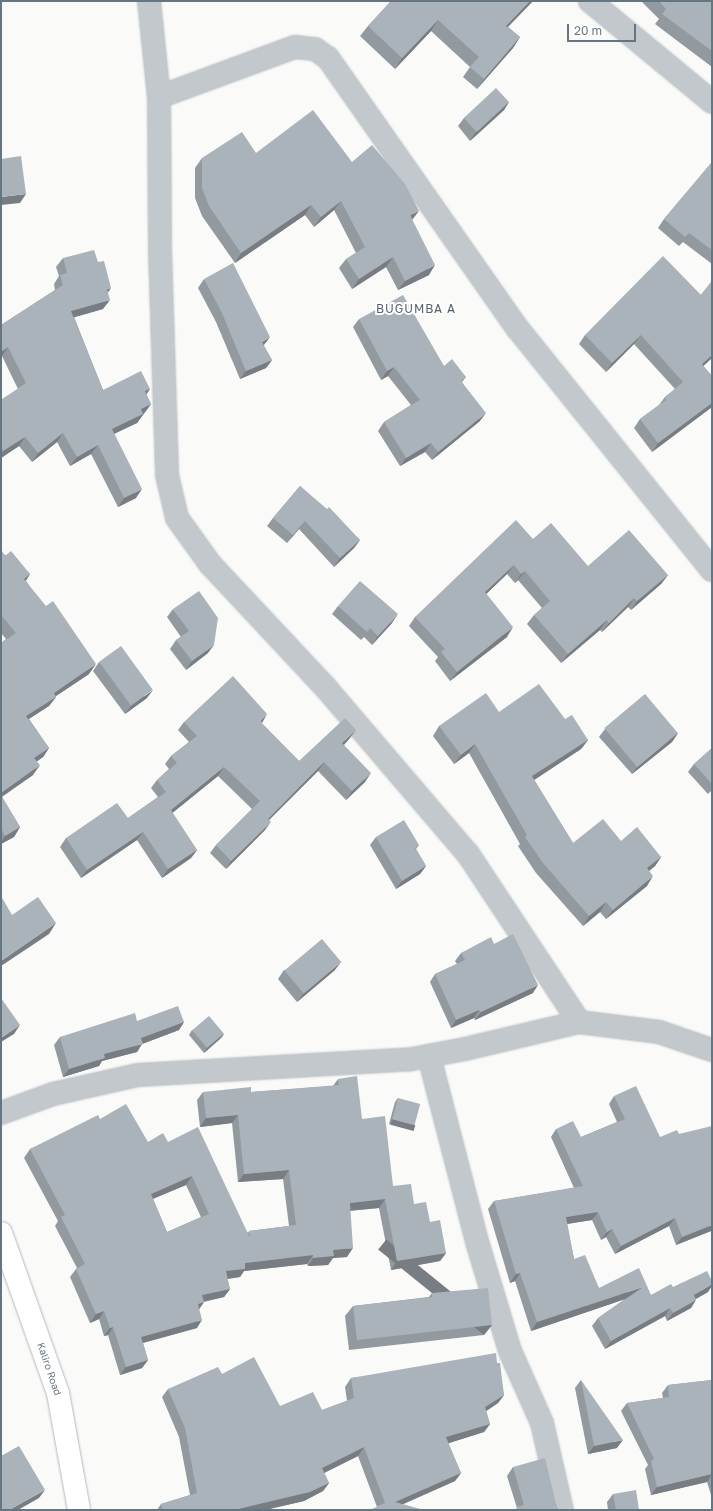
<!DOCTYPE html>
<html>
<head>
<meta charset="utf-8">
<style>
	body { margin:0 }
	#map { position:relative; width:713px; height:1511px; overflow:hidden; background:#fafaf8; font-family:"Golos Text",sans-serif }
	div>[style] { position:absolute }
	.roads { filter:drop-shadow(0 0 1px #b3babf) drop-shadow(0 0 1px #b3babf) }
	.minor>* { height:22px; margin:-11px; padding:0 11px; transform-origin:11px; border-radius:11px; background:#c3c8cc }
	.secondary>* { height:22px; margin:-11px; padding:0 11px; transform-origin:11px; border-radius:11px; background:#fff }
	.wall>* { inset:0; background:#929a9f }
	.shaded-wall>* { inset:0; background:#777d82; transform-origin:0 0 }
	.building>* { inset:0; background:#aab3b9; transform-origin:0 0 }
	span { translate:-50% -50%; white-space:nowrap; text-align:center; line-height:1.15; -webkit-text-stroke:4px #fff; paint-order:stroke }
	.street-label { font-size:10px; color:#657683 }
	.quarter-label { font-size:12px; color:#57646e; letter-spacing:1px }
	.frame { position:absolute; inset:0; border:2px solid #657683; pointer-events:none }
	.scale { position:absolute; left:567px; top:24px; width:69px; height:18px; box-sizing:border-box; border:2px solid #657683; border-top:0; padding-left:5px; font-size:12px; line-height:14px; white-space:nowrap; color:#657683; -webkit-text-stroke:3px #fff; paint-order:stroke }
</style>
</head>
<body>
<div id="map">
	<div class="roads">
		<div class="minor">
			<div style="left:149px;top:1px;width:97px;rotate:84.1deg"></div>
			<div style="left:159px;top:97px;width:153px;rotate:89.6deg"></div>
			<div style="left:160px;top:250px;width:225px;rotate:88.2deg"></div>
			<div style="left:167px;top:475px;width:44px;rotate:76.9deg"></div>
			<div style="left:177px;top:518px;width:57px;rotate:54.3deg"></div>
			<div style="left:210px;top:564px;width:170px;rotate:46.9deg"></div>
			<div style="left:326px;top:688px;width:218px;rotate:49.5deg"></div>
			<div style="left:468px;top:854px;width:201px;rotate:56.5deg"></div>
			<div style="left:590px;top:1px;width:158px;rotate:39.6deg"></div>
			<div style="left:159px;top:97px;width:145px;rotate:-20.2deg"></div>
			<div style="left:295px;top:47px;width:20px;rotate:6deg"></div>
			<div style="left:315px;top:49px;width:16px;rotate:35deg"></div>
			<div style="left:328px;top:58px;width:331px;rotate:55deg"></div>
			<div style="left:518px;top:329px;width:309px;rotate:51.2deg"></div>
			<div style="left:429px;top:1056px;width:195px;rotate:75.5deg"></div>
			<div style="left:478px;top:1245px;width:111px;rotate:73.2deg"></div>
			<div style="left:510px;top:1351px;width:79px;rotate:66deg"></div>
			<div style="left:542px;top:1423px;width:89px;rotate:77.1deg"></div>
			<div style="left:1px;top:1113px;width:55px;rotate:-20.1deg"></div>
			<div style="left:53px;top:1094px;width:87px;rotate:-12.6deg"></div>
			<div style="left:138px;top:1075px;width:274px;rotate:-3.3deg"></div>
			<div style="left:412px;top:1059px;width:54px;rotate:-10.7deg"></div>
			<div style="left:465px;top:1049px;width:117px;rotate:-13.3deg"></div>
			<div style="left:579px;top:1022px;width:81px;rotate:7.1deg"></div>
			<div style="left:659px;top:1032px;width:56px;rotate:18.8deg"></div>
		</div>
		<div class="secondary">
			<div style="left:1px;top:1233px;width:170px;rotate:70.4deg"></div>
			<div style="left:58px;top:1393px;width:119px;rotate:79.8deg"></div>
		</div>
	</div>
	<div class="wall">
		<div style="clip-path:polygon(391px 1px,533px 1px,508px 27px,520px 37px,513px 48px,477px 89px,463px 77px,470px 67px,431px 31px,395px 69px,360px 36px,368px 26px)"></div>
		<div style="clip-path:polygon(641px 1px,712px 1px,712px 67px,655px 24px,659px 19px)"></div>
		<div style="clip-path:polygon(509px 102px,504px 110px,470px 141px,458px 126px,464px 118px)"></div>
		<div style="clip-path:polygon(256px 153px,352px 162px,412px 220px,429px 275px,398px 290px,386px 267px,352px 289px,339px 268px,346px 259px,356px 253px,334px 210px,314px 227px,305px 215px,235px 263px,202px 216px,195px 198px,195px 168px,202px 158px)"></div>
		<div style="clip-path:polygon(712px 162px,712px 264px,683px 242px,679px 246px,658px 228px,664px 219px)"></div>
		<div style="clip-path:polygon(63px 258px,98px 262px,108px 293px,103px 309px,74px 317px,103px 390px,150px 389px,146px 394px,151px 404px,137px 423px,114px 434px,136px 498px,118px 507px,91px 454px,70px 466px,57px 442px,32px 462px,19px 446px,1px 458px,1px 400px,18px 389px,2px 356px,1px 357px,1px 325px,55px 290px,54px 284px,59px 276px,56px 267px)"></div>
		<div style="clip-path:polygon(204px 279px,264px 345px,264px 346px,272px 360px,266px 368px,240px 379px,216px 322px,198px 288px)"></div>
		<div style="clip-path:polygon(712px 281px,712px 358px,703px 366px,712px 376px,712px 407px,652px 452px,634px 428px,640px 419px,659px 405px,665px 397px,675px 389px,634px 344px,606px 372px,579px 344px,585px 335px,701px 295px)"></div>
		<div style="clip-path:polygon(359px 319px,444px 366px,466px 377px,462px 382px,480px 421px,432px 460px,425px 452px,400px 466px,378px 431px,384px 422px,411px 405px,388px 376px,381px 380px,353px 327px)"></div>
		<div style="clip-path:polygon(300px 486px,360px 540px,354px 548px,334px 567px,299px 529px,287px 543px,267px 526px,273px 518px)"></div>
		<div style="clip-path:polygon(533px 539px,588px 566px,668px 575px,661px 584px,631px 610px,628px 607px,602px 632px,600px 630px,561px 663px,527px 624px,534px 615px,542px 608px,518px 580px,515px 583px,507px 574px,486px 594px,507px 637px,450px 681px,435px 661px,438px 657px,409px 626px,415px 617px)"></div>
		<div style="clip-path:polygon(1px 552px,30px 574px,26px 581px,89px 674px,56px 696px,56px 697px,49px 706px,29px 719px,49px 748px,43px 757px,37px 761px,33px 775px,2px 797px,20px 827px,14px 837px,1px 844px,1px 643px,6px 639px,1px 633px)"></div>
		<div style="clip-path:polygon(338px 606px,392px 623px,372px 645px,364px 637px,361px 640px,332px 614px)"></div>
		<div style="clip-path:polygon(173px 609px,208px 653px,186px 670px,170px 649px,176px 640px,181px 637px,167px 617px)"></div>
		<div style="clip-path:polygon(99px 662px,147px 698px,125px 714px,93px 671px)"></div>
		<div style="clip-path:polygon(499px 712px,565px 719px,588px 740px,581px 749px,534px 780px,573px 843px,621px 841px,661px 857px,655px 866px,649px 871px,647px 886px,606px 919px,600px 912px,583px 926px,536px 873px,518px 846px,520px 844px,469px 753px,454px 764px,433px 736px,439px 726px)"></div>
		<div style="clip-path:polygon(184px 722px,261px 723px,299px 761px,350px 738px,344px 745px,365px 782px,346px 800px,318px 771px,269px 820px,265px 830px,226px 869px,210px 853px,216px 845px,252px 809px,218px 776px,172px 813px,197px 850px,191px 858px,162px 878px,137px 840px,81px 878px,60px 847px,66px 838px,128px 818px,158px 797px,151px 788px,157px 780px,169px 769px,165px 764px,171px 756px,189px 742px,178px 730px)"></div>
		<div style="clip-path:polygon(605px 729px,678px 733px,672px 742px,632px 774px,599px 737px)"></div>
		<div style="clip-path:polygon(712px 748px,712px 790px,708px 794px,688px 772px,694px 764px)"></div>
		<div style="clip-path:polygon(376px 837px,419px 845px,416px 849px,426px 866px,420px 874px,396px 889px,370px 845px)"></div>
		<div style="clip-path:polygon(494px 944px,533px 993px,475px 1020px,474px 1018px,451px 1028px,430px 982px,435px 974px,457px 964px,455px 961px,461px 953px)"></div>
		<div style="clip-path:polygon(284px 970px,335px 970px,297px 1002px,278px 979px)"></div>
		<div style="clip-path:polygon(137px 1021px,184px 1022px,179px 1030px,142px 1044px,137px 1052px,102px 1061px,99px 1066px,63px 1077px,54px 1045px,60px 1037px)"></div>
		<div style="clip-path:polygon(192px 1030px,224px 1034px,221px 1038px,204px 1053px,189px 1035px)"></div>
		<div style="clip-path:polygon(evenodd,338px 1079px,362px 1119px,393px 1186px,414px 1204px,430px 1222px,446px 1253px,440px 1261px,391px 1270px,379px 1208px,350px 1211px,347px 1257px,333px 1258px,328px 1265px,308px 1266px,307px 1264px,244px 1271px,240px 1277px,227px 1279px,230px 1289px,224px 1297px,204px 1302px,199px 1309px,197px 1328px,143px 1343px,148px 1360px,142px 1368px,120px 1375px,108px 1335px,104px 1336px,99px 1319px,90px 1323px,70px 1277px,76px 1269px,77px 1268px,55px 1226px,58px 1221px,24px 1158px,30px 1149px,100px 1119px,148px 1142px,168px 1142px,248px 1233px,249px 1231px,289px 1226px,283px 1179px,238px 1182px,232px 1123px,200px 1127px,197px 1100px,203px 1092px,251px 1092px,333px 1086px,338px 1079px,186px 1185px,201px 1217px,167px 1232px,153px 1199px,186px 1185px)"></div>
		<div style="clip-path:polygon(614px 1096px,660px 1137px,711px 1231px,676px 1245px,669px 1226px,615px 1254px,606px 1237px,601px 1240px,592px 1220px,567px 1224px,574px 1259px,599px 1288px,651px 1295px,673px 1287px,708px 1292px,696px 1299px,691px 1308px,667px 1321px,665px 1316px,605px 1349px,592px 1326px,598px 1318px,625px 1299px,531px 1331px,515px 1281px,510px 1283px,488px 1209px,494px 1201px,574px 1188px,551px 1137px,556px 1129px,581px 1137px,617px 1122px,609px 1104px)"></div>
		<div style="clip-path:polygon(398px 1098px,415px 1125px,412px 1130px,389px 1124px,395px 1102px)"></div>
		<div style="clip-path:polygon(432px 1293px,492px 1325px,484px 1335px,349px 1350px,345px 1316px,353px 1306px,429px 1297px)"></div>
		<div style="clip-path:polygon(497px 1363px,504px 1395px,498px 1403px,486px 1411px,490px 1424px,484px 1432px,448px 1443px,461px 1473px,455px 1481px,403px 1504px,377px 1507px,358px 1456px,324px 1473px,329px 1483px,323px 1491px,304px 1501px,265px 1510px,157px 1510px,161px 1504px,190px 1495px,179px 1437px,162px 1397px,168px 1389px,222px 1374px,280px 1406px,322px 1410px,347px 1401px,345px 1387px,351px 1378px)"></div>
		<div style="clip-path:polygon(581px 1380px,617px 1448px,588px 1454px,575px 1388px)"></div>
		<div style="clip-path:polygon(712px 1380px,712px 1498px,707px 1482px,651px 1495px,645px 1469px,648px 1465px,621px 1411px,627px 1403px,663px 1398px,662px 1393px,668px 1385px)"></div>
		<div style="clip-path:polygon(513px 1467px,556px 1504px,558px 1510px,515px 1510px,517px 1508px,507px 1476px)"></div>
		<div style="clip-path:polygon(613px 1494px,639px 1510px,608px 1510px,607px 1502px)"></div>
	</div>
	<div class="shaded-wall">
		<div style="clip-path:polygon(530px 1px,533px 1px,499px 36px,506px 26px)"></div>
		<div style="clip-path:polygon(438px 20px,431px 31px,395px 69px,402px 58px)"></div>
		<div style="clip-path:polygon(520px 37px,513px 48px,477px 89px,484px 79px)"></div>
		<div style="clip-path:polygon(509px 102px,504px 110px,470px 141px,476px 132px)"></div>
		<div style="clip-path:polygon(26px 194px,20px 203px,1px 205px,1px 197px)"></div>
		<div style="clip-path:polygon(341px 201px,334px 210px,314px 227px,321px 217px)"></div>
		<div style="clip-path:polygon(311px 205px,305px 215px,235px 263px,241px 253px)"></div>
		<div style="clip-path:polygon(419px 211px,412px 220px,410px 215px)"></div>
		<div style="clip-path:polygon(393px 257px,386px 267px,352px 289px,359px 279px)"></div>
		<div style="clip-path:polygon(435px 265px,429px 275px,398px 290px,405px 281px)"></div>
		<div style="clip-path:polygon(111px 288px,105px 297px,107px 289px)"></div>
		<div style="clip-path:polygon(110px 300px,103px 309px,65px 320px,71px 311px)"></div>
		<div style="clip-path:polygon(641px 335px,634px 344px,606px 372px,612px 363px)"></div>
		<div style="clip-path:polygon(270px 337px,264px 345px,256px 351px,262px 342px)"></div>
		<div style="clip-path:polygon(8px 347px,2px 356px,1px 357px,1px 352px)"></div>
		<div style="clip-path:polygon(712px 355px,712px 358px,696px 373px,702px 364px)"></div>
		<div style="clip-path:polygon(272px 360px,266px 368px,240px 379px,246px 371px)"></div>
		<div style="clip-path:polygon(394px 367px,388px 376px,381px 380px,387px 371px)"></div>
		<div style="clip-path:polygon(150px 389px,144px 398px,145px 391px)"></div>
		<div style="clip-path:polygon(712px 403px,712px 407px,652px 452px,658px 443px)"></div>
		<div style="clip-path:polygon(151px 404px,137px 423px,105px 438px,112px 429px,141px 409px)"></div>
		<div style="clip-path:polygon(486px 413px,480px 421px,432px 460px,438px 452px)"></div>
		<div style="clip-path:polygon(63px 433px,57px 442px,32px 462px,38px 453px)"></div>
		<div style="clip-path:polygon(25px 437px,19px 446px,1px 458px,1px 455px,3px 451px)"></div>
		<div style="clip-path:polygon(431px 443px,425px 452px,400px 466px,406px 458px)"></div>
		<div style="clip-path:polygon(98px 445px,91px 454px,70px 466px,77px 457px)"></div>
		<div style="clip-path:polygon(142px 489px,136px 498px,118px 507px,124px 498px)"></div>
		<div style="clip-path:polygon(305px 521px,299px 529px,287px 543px,293px 535px)"></div>
		<div style="clip-path:polygon(360px 540px,354px 548px,334px 567px,340px 558px)"></div>
		<div style="clip-path:polygon(514px 565px,507px 574px,479px 601px,485px 592px)"></div>
		<div style="clip-path:polygon(525px 571px,518px 580px,515px 583px,521px 574px)"></div>
		<div style="clip-path:polygon(30px 574px,23px 584px,24px 579px)"></div>
		<div style="clip-path:polygon(668px 575px,661px 584px,631px 610px,637px 601px)"></div>
		<div style="clip-path:polygon(634px 598px,628px 607px,602px 632px,609px 623px)"></div>
		<div style="clip-path:polygon(398px 614px,392px 623px,372px 645px,378px 636px)"></div>
		<div style="clip-path:polygon(607px 620px,600px 630px,561px 663px,568px 654px)"></div>
		<div style="clip-path:polygon(513px 627px,507px 637px,450px 681px,457px 672px)"></div>
		<div style="clip-path:polygon(214px 645px,208px 653px,186px 670px,192px 661px)"></div>
		<div style="clip-path:polygon(96px 664px,89px 674px,47px 702px,54px 693px)"></div>
		<div style="clip-path:polygon(153px 690px,147px 698px,125px 714px,131px 706px)"></div>
		<div style="clip-path:polygon(56px 697px,49px 706px,19px 725px,26px 716px)"></div>
		<div style="clip-path:polygon(267px 714px,262px 723px,260px 721px)"></div>
		<div style="clip-path:polygon(356px 730px,350px 738px,337px 752px,342px 743px)"></div>
		<div style="clip-path:polygon(678px 733px,672px 742px,632px 774px,638px 766px)"></div>
		<div style="clip-path:polygon(588px 740px,581px 749px,525px 786px,532px 776px)"></div>
		<div style="clip-path:polygon(475px 744px,469px 753px,454px 764px,461px 755px)"></div>
		<div style="clip-path:polygon(49px 748px,43px 757px,28px 768px,34px 758px)"></div>
		<div style="clip-path:polygon(324px 762px,318px 771px,262px 827px,268px 819px)"></div>
		<div style="clip-path:polygon(40px 765px,33px 775px,1px 797px,1px 793px)"></div>
		<div style="clip-path:polygon(224px 767px,218px 776px,165px 819px,171px 810px)"></div>
		<div style="clip-path:polygon(371px 773px,365px 782px,346px 800px,352px 791px)"></div>
		<div style="clip-path:polygon(271px 822px,265px 830px,226px 869px,231px 861px)"></div>
		<div style="clip-path:polygon(20px 827px,14px 837px,1px 844px,1px 842px,5px 836px)"></div>
		<div style="clip-path:polygon(143px 832px,137px 840px,81px 878px,87px 870px)"></div>
		<div style="clip-path:polygon(197px 850px,191px 858px,162px 878px,168px 869px)"></div>
		<div style="clip-path:polygon(661px 857px,655px 866px,640px 878px,647px 868px)"></div>
		<div style="clip-path:polygon(426px 866px,420px 874px,396px 889px,402px 881px)"></div>
		<div style="clip-path:polygon(653px 876px,647px 886px,606px 919px,613px 910px)"></div>
		<div style="clip-path:polygon(606px 902px,600px 912px,583px 926px,589px 916px)"></div>
		<div style="clip-path:polygon(56px 923px,49px 934px,1px 966px,1px 961px)"></div>
		<div style="clip-path:polygon(341px 962px,335px 970px,297px 1002px,303px 994px)"></div>
		<div style="clip-path:polygon(538px 985px,533px 993px,475px 1020px,481px 1012px)"></div>
		<div style="clip-path:polygon(479px 1010px,474px 1018px,451px 1028px,456px 1020px)"></div>
		<div style="clip-path:polygon(184px 1022px,179px 1030px,142px 1044px,137px 1052px,102px 1061px,99px 1066px,63px 1077px,69px 1069px,141px 1038px)"></div>
		<div style="clip-path:polygon(20px 1025px,14px 1034px,1px 1042px,1px 1038px)"></div>
		<div style="clip-path:polygon(224px 1034px,221px 1038px,204px 1053px,207px 1048px)"></div>
		<div style="clip-path:polygon(238px 1115px,232px 1123px,200px 1127px,206px 1118px)"></div>
		<div style="left:392px;top:1119px;width:24px;height:6px;rotate:15deg"></div>
		<div style="clip-path:polygon(289px 1170px,283px 1179px,238px 1182px,244px 1174px)"></div>
		<div style="clip-path:polygon(192px 1176px,186px 1185px,145px 1202px,151px 1194px)"></div>
		<div style="clip-path:polygon(385px 1199px,379px 1208px,344px 1211px,350px 1203px)"></div>
		<div style="clip-path:polygon(598px 1212px,592px 1220px,560px 1225px,566px 1217px)"></div>
		<div style="clip-path:polygon(675px 1218px,669px 1226px,615px 1254px,621px 1246px)"></div>
		<div style="clip-path:polygon(712px 1225px,712px 1230px,711px 1231px,676px 1245px,682px 1237px)"></div>
		<div style="clip-path:polygon(612px 1229px,606px 1237px,601px 1240px,607px 1232px)"></div>
		<div style="clip-path:polygon(353px 1248px,347px 1257px,333px 1258px,328px 1265px,308px 1266px,313px 1258px,333px 1250px)"></div>
		<div style="clip-path:polygon(446px 1253px,440px 1261px,391px 1270px,397px 1261px)"></div>
		<div style="clip-path:polygon(313px 1255px,307px 1264px,244px 1271px,240px 1277px,220px 1280px,226px 1271px,245px 1263px)"></div>
		<div style="clip-path:polygon(520px 1273px,515px 1281px,510px 1283px,516px 1274px)"></div>
		<div style="clip-path:polygon(712px 1284px,712px 1286px,708px 1292px,688px 1303px,694px 1295px)"></div>
		<div style="clip-path:polygon(643px 1287px,637px 1295px,531px 1331px,537px 1322px)"></div>
		<div style="clip-path:polygon(230px 1289px,224px 1297px,196px 1303px,202px 1295px)"></div>
		<div style="clip-path:polygon(696px 1300px,691px 1308px,667px 1321px,673px 1313px)"></div>
		<div style="clip-path:polygon(204px 1302px,198px 1311px,198px 1304px)"></div>
		<div style="clip-path:polygon(670px 1308px,665px 1316px,605px 1349px,611px 1341px)"></div>
		<div style="clip-path:polygon(104px 1311px,99px 1319px,90px 1323px,96px 1314px)"></div>
		<div style="clip-path:polygon(202px 1320px,197px 1328px,135px 1345px,141px 1337px)"></div>
		<div style="left:492px;top:1325px;width:13px;height:136px;rotate:129deg"></div>
		<div style="clip-path:polygon(113px 1327px,108px 1335px,104px 1336px,110px 1328px)"></div>
		<div style="clip-path:polygon(148px 1360px,142px 1368px,120px 1375px,126px 1367px)"></div>
		<div style="clip-path:polygon(504px 1395px,498px 1403px,479px 1416px,485px 1407px)"></div>
		<div style="clip-path:polygon(490px 1424px,484px 1432px,440px 1446px,446px 1437px)"></div>
		<div style="clip-path:polygon(623px 1440px,617px 1448px,588px 1454px,594px 1446px)"></div>
		<div style="clip-path:polygon(364px 1447px,358px 1456px,316px 1477px,322px 1468px)"></div>
		<div style="clip-path:polygon(461px 1473px,455px 1481px,390px 1510px,395px 1502px)"></div>
		<div style="clip-path:polygon(712px 1474px,707px 1482px,651px 1495px,657px 1487px)"></div>
		<div style="clip-path:polygon(329px 1483px,323px 1491px,304px 1501px,265px 1510px,237px 1510px,238px 1509px)"></div>
		<div style="clip-path:polygon(45px 1490px,39px 1498px,18px 1510px,9px 1510px)"></div>
	</div>
	<div class="building">
		<div style="clip-path:polygon(391px 1px,530px 1px,506px 26px,520px 37px,484px 79px,470px 67px,479px 57px,438px 20px,402px 58px,368px 26px)"></div>
		<div style="clip-path:polygon(659px 1px,712px 1px,712px 51px,662px 14px,666px 9px)"></div>
		<div style="left:496px;top:88px;width:19px;height:44px;rotate:47deg"></div>
		<div style="clip-path:polygon(313px 110px,352px 162px,372px 145px,405px 184px,419px 211px,410px 215px,435px 265px,405px 281px,393px 257px,359px 279px,346px 259px,365px 247px,341px 201px,321px 217px,311px 205px,241px 253px,209px 206px,202px 188px,202px 158px,242px 132px,256px 153px)"></div>
		<div style="clip-path:polygon(21px 156px,26px 194px,1px 197px,1px 159px)"></div>
		<div style="clip-path:polygon(712px 162px,712px 250px,689px 233px,685px 237px,664px 219px)"></div>
		<div style="clip-path:polygon(94px 250px,98px 262px,104px 261px,111px 288px,107px 289px,110px 300px,71px 311px,103px 390px,141px 371px,150px 389px,145px 391px,151px 404px,141px 409px,143px 414px,112px 429px,142px 489px,124px 498px,98px 445px,77px 457px,63px 433px,38px 453px,25px 437px,3px 451px,1px 447px,1px 400px,26px 383px,8px 347px,1px 352px,1px 325px,63px 285px,60px 275px,67px 273px,63px 258px)"></div>
		<div style="clip-path:polygon(663px 256px,701px 295px,712px 281px,712px 355px,702px 364px,712px 376px,712px 403px,658px 443px,640px 419px,666px 400px,665px 397px,683px 382px,641px 335px,612px 363px,585px 335px)"></div>
		<div style="clip-path:polygon(233px 263px,270px 337px,262px 342px,272px 360px,246px 371px,222px 313px,204px 279px)"></div>
		<div style="clip-path:polygon(403px 295px,444px 366px,452px 359px,466px 377px,461px 381px,486px 413px,438px 452px,431px 443px,406px 458px,384px 422px,420px 400px,394px 367px,387px 371px,359px 319px)"></div>
		<div style="clip-path:polygon(300px 486px,327px 509px,329px 507px,360px 540px,340px 558px,305px 521px,293px 535px,273px 518px)"></div>
		<div style="clip-path:polygon(516px 520px,533px 539px,551px 523px,588px 566px,629px 530px,668px 575px,637px 601px,634px 598px,609px 623px,607px 620px,568px 654px,534px 615px,550px 601px,525px 571px,521px 574px,514px 565px,485px 592px,513px 627px,457px 672px,441px 652px,445px 649px,415px 617px)"></div>
		<div style="clip-path:polygon(2px 551px,5px 556px,11px 551px,30px 574px,24px 579px,46px 606px,53px 601px,96px 664px,54px 693px,56px 697px,26px 716px,49px 748px,34px 758px,40px 765px,1px 793px,1px 643px,16px 633px,1px 615px,1px 552px)"></div>
		<div style="clip-path:polygon(360px 581px,398px 614px,378px 636px,370px 628px,367px 632px,338px 606px)"></div>
		<div style="clip-path:polygon(199px 591px,218px 618px,214px 645px,192px 661px,176px 640px,189px 631px,173px 609px)"></div>
		<div style="left:121px;top:646px;width:54px;height:27px;rotate:54deg"></div>
		<div style="clip-path:polygon(233px 676px,267px 714px,260px 721px,299px 761px,345px 718px,356px 730px,342px 743px,371px 773px,352px 791px,324px 762px,268px 819px,271px 822px,231px 861px,216px 845px,260px 801px,224px 767px,171px 810px,197px 850px,168px 869px,143px 832px,87px 870px,66px 838px,117px 803px,128px 818px,166px 792px,157px 780px,177px 763px,171px 756px,197px 736px,184px 722px)"></div>
		<div style="clip-path:polygon(539px 684px,565px 719px,572px 715px,588px 740px,532px 776px,573px 843px,603px 819px,621px 841px,637px 827px,661px 857px,647px 868px,653px 876px,613px 910px,606px 902px,589px 916px,543px 863px,525px 837px,527px 835px,475px 744px,461px 755px,439px 726px,486px 693px,499px 712px)"></div>
		<div style="left:645px;top:694px;width:51px;height:53px;rotate:50deg"></div>
		<div style="clip-path:polygon(712px 748px,712px 784px,694px 764px)"></div>
		<div style="clip-path:polygon(1px 795px,20px 827px,5px 836px,1px 828px)"></div>
		<div style="clip-path:polygon(404px 820px,419px 845px,415px 848px,426px 866px,402px 881px,376px 837px)"></div>
		<div style="clip-path:polygon(1px 896px,12px 915px,38px 897px,56px 923px,1px 961px)"></div>
		<div style="clip-path:polygon(513px 934px,538px 985px,481px 1012px,479px 1010px,456px 1020px,435px 974px,465px 960px,461px 953px,491px 937px,494px 944px)"></div>
		<div style="left:322px;top:939px;width:30px;height:49px;rotate:50deg"></div>
		<div style="clip-path:polygon(1px 998px,20px 1025px,1px 1038px)"></div>
		<div style="clip-path:polygon(178px 1006px,184px 1022px,141px 1038px,143px 1044px,104px 1054px,105px 1058px,69px 1069px,60px 1037px,135px 1013px,137px 1021px)"></div>
		<div style="left:209px;top:1016px;width:23px;height:22px;rotate:50deg"></div>
		<div style="clip-path:polygon(evenodd,357px 1076px,362px 1119px,385px 1116px,393px 1186px,411px 1184px,414px 1204px,426px 1202px,430px 1222px,440px 1220px,446px 1253px,397px 1261px,385px 1199px,350px 1203px,353px 1248px,333px 1250px,334px 1256px,313px 1258px,313px 1255px,245px 1263px,245px 1269px,226px 1271px,230px 1289px,202px 1295px,204px 1302px,198px 1304px,202px 1320px,141px 1337px,148px 1360px,126px 1367px,113px 1327px,110px 1328px,104px 1311px,96px 1314px,76px 1269px,85px 1264px,61px 1217px,65px 1215px,30px 1149px,98px 1115px,100px 1119px,126px 1104px,148px 1142px,163px 1133px,168px 1142px,198px 1127px,250px 1238px,249px 1231px,296px 1225px,289px 1170px,244px 1174px,238px 1115px,206px 1118px,203px 1092px,251px 1087px,251px 1092px,339px 1085px,338px 1079px,357px 1076px,192px 1176px,209px 1214px,167px 1232px,151px 1194px,192px 1176px)"></div>
		<div style="clip-path:polygon(636px 1086px,660px 1137px,677px 1130px,679px 1134px,712px 1126px,712px 1225px,682px 1237px,675px 1218px,621px 1246px,612px 1229px,607px 1232px,598px 1212px,566px 1217px,574px 1259px,585px 1255px,599px 1288px,639px 1268px,651px 1295px,671px 1284px,673px 1287px,707px 1271px,712px 1281px,712px 1284px,694px 1295px,696px 1300px,673px 1313px,670px 1308px,611px 1341px,598px 1318px,643px 1287px,537px 1322px,520px 1273px,516px 1274px,494px 1201px,583px 1186px,556px 1129px,573px 1121px,581px 1137px,625px 1119px,614px 1096px)"></div>
		<div style="left:398px;top:1098px;width:23px;height:22px;rotate:15deg"></div>
		<div style="clip-path:polygon(488px 1288px,492px 1325px,357px 1340px,353px 1306px,432px 1297px,432px 1293px)"></div>
		<div style="clip-path:polygon(496px 1353px,497px 1363px,500px 1363px,504px 1395px,485px 1407px,490px 1424px,446px 1437px,461px 1473px,395px 1502px,424px 1510px,370px 1510px,385px 1503px,364px 1447px,322px 1468px,329px 1483px,310px 1492px,238px 1509px,238px 1510px,163px 1510px,161px 1504px,197px 1493px,185px 1428px,168px 1389px,218px 1367px,222px 1374px,254px 1357px,280px 1406px,313px 1392px,322px 1410px,354px 1398px,351px 1378px)"></div>
		<div style="clip-path:polygon(581px 1380px,623px 1440px,594px 1446px)"></div>
		<div style="clip-path:polygon(712px 1380px,712px 1474px,657px 1487px,651px 1461px,654px 1459px,627px 1403px,669px 1397px,668px 1385px)"></div>
		<div style="clip-path:polygon(19px 1446px,45px 1490px,9px 1510px,1px 1510px,1px 1456px)"></div>
		<div style="clip-path:polygon(545px 1458px,556px 1504px,558px 1510px,518px 1510px,517px 1507px,524px 1505px,513px 1467px)"></div>
		<div style="clip-path:polygon(636px 1490px,639px 1510px,616px 1510px,613px 1494px)"></div>
	</div>
	<div class="street-label">
		<span style="left:49px;top:1369px;rotate:71deg">Kaliro Road</span>
	</div>
	<div class="quarter-label">
		<span style="left:416px;top:309px">BUGUMBA A</span>
	</div>
	<div class="frame"></div>
	<div class="scale">20 m</div>
</div>
</body>
</html>
